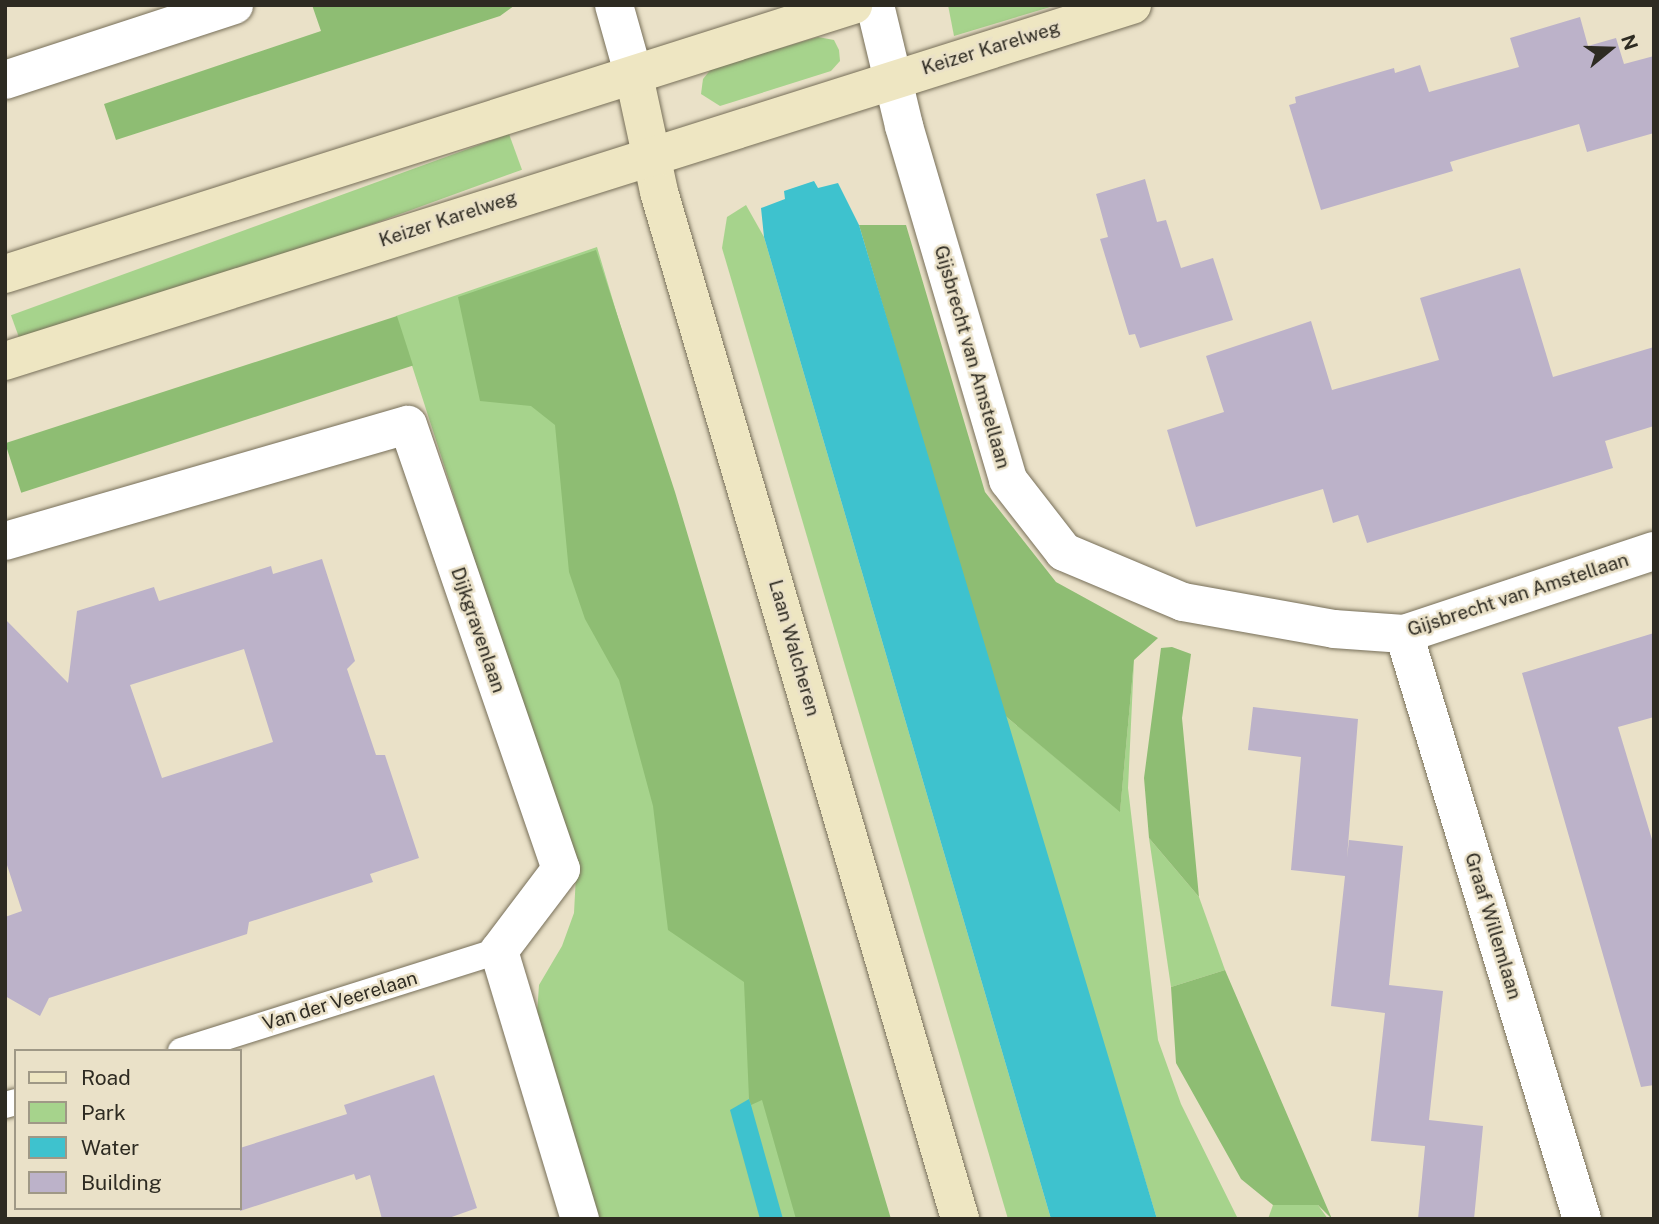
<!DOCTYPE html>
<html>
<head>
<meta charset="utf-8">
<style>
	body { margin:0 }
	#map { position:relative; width:1659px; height:1224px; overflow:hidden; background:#eae1c8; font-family:"Public Sans",sans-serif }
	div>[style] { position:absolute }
	.green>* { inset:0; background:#a6d38c; transform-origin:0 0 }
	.forest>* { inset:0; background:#8ebd73; transform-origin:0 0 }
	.water>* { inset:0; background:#3ec2ce }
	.building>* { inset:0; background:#bcb2c9 }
	.roads { filter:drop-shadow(0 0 2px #776f59) drop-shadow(0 0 2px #776f59) }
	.lane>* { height:26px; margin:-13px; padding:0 13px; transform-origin:13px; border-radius:13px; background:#fff }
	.street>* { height:38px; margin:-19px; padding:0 19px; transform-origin:19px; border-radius:19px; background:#fff }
	.secondary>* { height:38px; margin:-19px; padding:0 19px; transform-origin:19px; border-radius:19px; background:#eee6c2 }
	span { translate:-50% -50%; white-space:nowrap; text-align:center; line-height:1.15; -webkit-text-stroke:5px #eae1c8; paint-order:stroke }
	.street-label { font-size:19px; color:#2e2b22 }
	.frame { position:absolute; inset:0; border:7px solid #2e2b22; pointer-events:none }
	.legend { position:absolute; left:14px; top:1049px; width:228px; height:161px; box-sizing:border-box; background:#eae1c8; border:2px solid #9f9886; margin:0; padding:9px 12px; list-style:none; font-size:21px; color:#2e2b22 }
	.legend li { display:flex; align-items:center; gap:14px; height:35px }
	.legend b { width:35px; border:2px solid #9f9886 }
	.north { position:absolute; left:1575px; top:14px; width:70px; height:70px; -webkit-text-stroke:5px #eae1c8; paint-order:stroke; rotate:71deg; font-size:19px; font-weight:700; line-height:28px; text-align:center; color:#2e2b22 }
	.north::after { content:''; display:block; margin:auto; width:24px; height:32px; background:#2e2b22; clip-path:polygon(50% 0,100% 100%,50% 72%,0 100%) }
</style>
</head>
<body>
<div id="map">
	<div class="green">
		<div style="clip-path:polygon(948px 5px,1057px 5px,954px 36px)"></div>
		<div style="clip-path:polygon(818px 37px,834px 40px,839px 50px,840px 61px,831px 71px,720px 106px,701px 94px,703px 79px,712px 68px)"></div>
		<div style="left:509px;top:134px;width:38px;height:530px;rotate:70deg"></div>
		<div style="clip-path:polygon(746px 205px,764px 237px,1051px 1219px,1008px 1219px,722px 248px,727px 217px)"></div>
		<div style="clip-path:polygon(597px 247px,886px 1219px,598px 1219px,536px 1028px,539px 985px,562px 946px,574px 913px,576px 875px,396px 316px)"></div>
		<div style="clip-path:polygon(1134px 660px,1128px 788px,1158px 1040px,1181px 1104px,1238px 1219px,1157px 1219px,1003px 714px,1120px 811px)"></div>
		<div style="clip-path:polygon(1149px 838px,1199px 897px,1225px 970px,1171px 987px)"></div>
		<div style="clip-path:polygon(1273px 1205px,1318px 1205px,1328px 1219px,1268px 1219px)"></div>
	</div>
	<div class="forest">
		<div style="clip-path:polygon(312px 5px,515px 5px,500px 16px,116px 140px,104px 104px,321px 31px)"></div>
		<div style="clip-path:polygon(859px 225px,906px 225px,985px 492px,1056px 582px,1158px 638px,1134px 660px,1120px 812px,1003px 714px)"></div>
		<div style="clip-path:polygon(596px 250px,675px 492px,891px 1219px,796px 1219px,762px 1100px,751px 1105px,749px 1099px,744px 982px,668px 930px,653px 806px,619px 680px,585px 619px,569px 572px,555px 425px,531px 406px,480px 401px,458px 297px)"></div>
		<div style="left:397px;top:316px;width:52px;height:412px;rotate:72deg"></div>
		<div style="clip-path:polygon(1172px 647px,1191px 654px,1182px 718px,1199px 897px,1149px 838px,1144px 778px,1161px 648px)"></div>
		<div style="clip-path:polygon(1225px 970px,1332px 1219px,1318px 1205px,1273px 1205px,1241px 1179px,1176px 1063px,1171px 987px)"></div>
	</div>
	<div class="water">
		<div style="clip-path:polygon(814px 181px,818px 188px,838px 183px,859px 225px,1157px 1219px,1051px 1219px,764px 237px,761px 208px,785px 199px,784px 191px)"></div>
		<div style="clip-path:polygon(749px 1099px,751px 1105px,783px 1219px,760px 1219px,730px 1110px)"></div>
	</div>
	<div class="building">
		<div style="clip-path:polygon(1580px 17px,1588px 46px,1616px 38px,1624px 64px,1654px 56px,1654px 133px,1587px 152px,1579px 124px,1450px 162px,1453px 171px,1321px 210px,1289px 105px,1296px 103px,1295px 97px,1394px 68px,1395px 73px,1420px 65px,1429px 92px,1519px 67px,1510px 38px)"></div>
		<div style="clip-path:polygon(1145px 179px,1157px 222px,1166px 220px,1181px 268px,1213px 258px,1233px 320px,1140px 348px,1135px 334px,1129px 335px,1100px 239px,1108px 237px,1096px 194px)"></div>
		<div style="clip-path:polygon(1520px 268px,1553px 377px,1654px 347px,1654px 426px,1605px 441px,1613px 468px,1367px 543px,1358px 515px,1333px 523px,1323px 489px,1196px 527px,1167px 430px,1224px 412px,1206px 356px,1311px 321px,1332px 390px,1439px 360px,1420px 298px)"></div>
		<div style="clip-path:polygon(evenodd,322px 559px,355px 661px,347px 669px,376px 755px,385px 755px,419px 858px,370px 874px,373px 882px,249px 922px,247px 934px,49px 998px,40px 1016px,5px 996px,5px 917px,22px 911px,5px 859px,5px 619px,68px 683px,77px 611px,154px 587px,159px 601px,271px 566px,273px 574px,322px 559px,244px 649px,273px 742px,162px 778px,130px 685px,244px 649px)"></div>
		<div style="clip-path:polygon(1654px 633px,1654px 717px,1618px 727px,1654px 846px,1654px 1085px,1641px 1087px,1522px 673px)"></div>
		<div style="clip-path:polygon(1253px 707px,1358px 719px,1347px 858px,1349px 840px,1403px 846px,1389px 985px,1443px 991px,1429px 1120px,1483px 1126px,1474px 1219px,1418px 1219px,1425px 1146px,1371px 1141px,1385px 1013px,1331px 1006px,1345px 876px,1291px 870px,1301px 757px,1248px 750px)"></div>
		<div style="clip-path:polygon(434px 1075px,477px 1208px,446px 1219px,382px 1219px,370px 1175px,356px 1180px,354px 1174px,240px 1211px,240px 1148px,347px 1114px,344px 1105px)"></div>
	</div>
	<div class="roads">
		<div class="lane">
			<div style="left:181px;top:1051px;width:333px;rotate:-17.5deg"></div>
			<div style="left:5px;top:1105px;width:11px;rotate:-15deg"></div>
		</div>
		<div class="street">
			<div style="left:614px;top:5px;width:74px;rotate:74.3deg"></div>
			<div style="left:875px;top:5px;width:124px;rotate:76.5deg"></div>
			<div style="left:904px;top:126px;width:369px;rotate:73.6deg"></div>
			<div style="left:1008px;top:480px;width:91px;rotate:52.1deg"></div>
			<div style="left:1064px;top:552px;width:129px;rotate:22.8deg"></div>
			<div style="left:1183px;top:602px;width:153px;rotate:10.1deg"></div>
			<div style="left:1334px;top:629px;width:70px;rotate:4.1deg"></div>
			<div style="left:1404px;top:634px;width:263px;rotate:-18.4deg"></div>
			<div style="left:5px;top:80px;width:241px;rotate:-18.1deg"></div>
			<div style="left:5px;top:541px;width:419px;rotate:-16.1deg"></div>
			<div style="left:408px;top:425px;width:470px;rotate:71deg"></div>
			<div style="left:561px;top:869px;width:103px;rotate:127.1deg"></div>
			<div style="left:499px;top:951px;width:280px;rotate:73.2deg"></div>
			<div style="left:1404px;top:634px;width:611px;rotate:73.08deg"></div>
		</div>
		<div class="secondary">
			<div style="left:634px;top:76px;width:119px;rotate:77.8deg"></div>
			<div style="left:659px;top:192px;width:1070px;rotate:73.66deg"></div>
			<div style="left:5px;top:274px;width:890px;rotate:-17.6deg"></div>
			<div style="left:5px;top:361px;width:1182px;rotate:-17.53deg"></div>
		</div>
	</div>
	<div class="street-label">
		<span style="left:991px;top:48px;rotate:-17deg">Keizer Karelweg</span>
		<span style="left:448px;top:219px;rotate:-18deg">Keizer Karelweg</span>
		<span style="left:972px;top:357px;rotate:74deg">Gijsbrecht van Amstellaan</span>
		<span style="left:1518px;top:595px;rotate:-18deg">Gijsbrecht van Amstellaan</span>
		<span style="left:478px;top:630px;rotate:71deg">Dijkgravenlaan</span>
		<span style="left:794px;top:648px;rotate:74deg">Laan Walcheren</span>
		<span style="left:1493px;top:926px;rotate:73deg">Graaf Willemlaan</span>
		<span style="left:340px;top:1001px;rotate:-17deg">Van der Veerelaan</span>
	</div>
	<div class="frame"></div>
	<ul class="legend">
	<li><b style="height:9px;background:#eee6c2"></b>Road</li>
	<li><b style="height:19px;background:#a6d38c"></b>Park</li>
	<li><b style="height:19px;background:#3ec2ce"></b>Water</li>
	<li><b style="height:19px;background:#bcb2c9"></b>Building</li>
	</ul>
	<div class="north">N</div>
</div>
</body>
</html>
